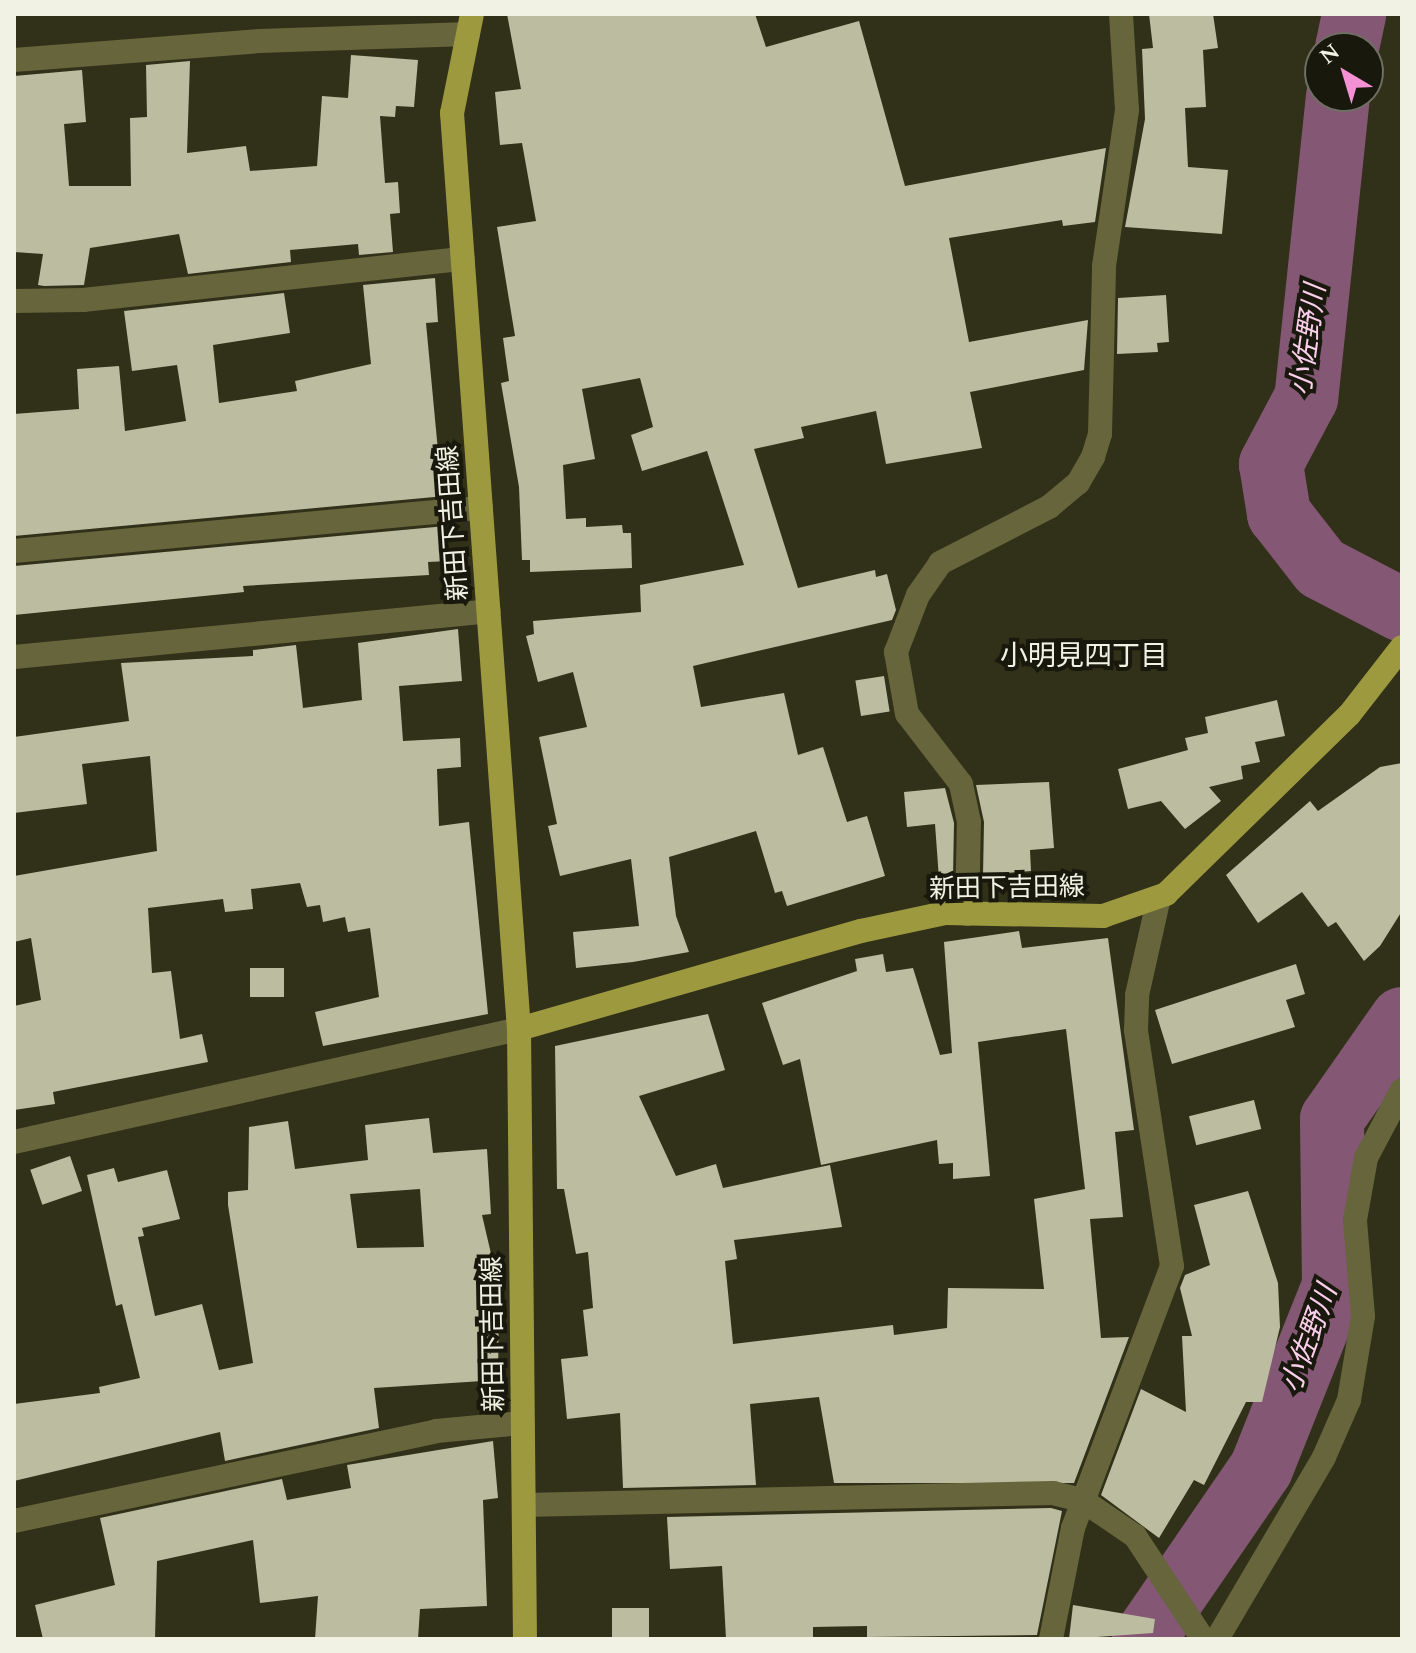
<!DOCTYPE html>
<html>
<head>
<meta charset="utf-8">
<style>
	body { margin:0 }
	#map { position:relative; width:1416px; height:1653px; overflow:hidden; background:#313019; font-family:Spectral,"Noto Sans JP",serif }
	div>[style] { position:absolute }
	.river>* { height:64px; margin:-32px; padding:0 32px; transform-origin:32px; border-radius:32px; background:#845774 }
	.building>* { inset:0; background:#bcbca0; transform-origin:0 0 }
	.minor>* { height:24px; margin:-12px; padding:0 12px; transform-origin:12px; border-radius:12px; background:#66653c }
	.major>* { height:24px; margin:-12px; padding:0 12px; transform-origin:12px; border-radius:12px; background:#9d993f }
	span { translate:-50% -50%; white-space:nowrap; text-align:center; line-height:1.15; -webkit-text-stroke:8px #18180d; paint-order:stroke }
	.street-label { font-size:26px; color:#f2f2e4 }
	.water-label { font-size:28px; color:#fbcfeb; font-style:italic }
	.neighbourhood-label { font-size:28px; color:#f2f2e4 }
	.frame { position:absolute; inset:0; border:16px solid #f2f2e4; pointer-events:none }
	.north { position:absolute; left:1304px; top:32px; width:80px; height:80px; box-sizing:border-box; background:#18180d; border:2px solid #6f6f63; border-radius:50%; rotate:322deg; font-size:22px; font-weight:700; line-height:32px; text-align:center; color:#f2f2e4 }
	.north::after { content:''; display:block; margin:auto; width:28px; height:36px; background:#f491d4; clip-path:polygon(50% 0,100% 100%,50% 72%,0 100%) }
</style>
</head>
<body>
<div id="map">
	<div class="river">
		<div style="left:1347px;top:48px;width:35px;rotate:-78deg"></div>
		<div style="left:1338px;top:96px;width:304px;rotate:96deg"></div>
		<div style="left:1306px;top:398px;width:75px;rotate:117.9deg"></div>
		<div style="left:1271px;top:464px;width:51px;rotate:80.9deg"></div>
		<div style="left:1279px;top:514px;width:68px;rotate:52.1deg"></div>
		<div style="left:1321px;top:568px;width:91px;rotate:27.4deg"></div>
		<div style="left:1144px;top:1639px;width:206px;rotate:-55.5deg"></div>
		<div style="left:1261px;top:1469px;width:197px;rotate:-68.3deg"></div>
		<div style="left:1334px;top:1286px;width:167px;rotate:-90.7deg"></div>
		<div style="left:1332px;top:1119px;width:122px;rotate:-55deg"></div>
	</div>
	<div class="building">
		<div style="clip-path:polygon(507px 14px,755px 14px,766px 47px,859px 21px,905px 186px,1106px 148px,1095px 222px,1063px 226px,1062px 220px,949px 238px,969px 342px,1088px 320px,1084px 370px,970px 392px,982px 448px,886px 464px,876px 411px,801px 427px,804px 438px,754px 449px,798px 588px,875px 570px,876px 577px,887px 574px,896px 610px,892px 620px,693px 666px,701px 707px,784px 693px,798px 755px,823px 747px,847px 822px,867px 816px,885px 876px,787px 906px,782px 891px,775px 893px,756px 831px,669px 857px,676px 916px,689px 952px,633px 962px,576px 968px,573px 932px,639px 926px,631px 859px,560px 876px,548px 826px,557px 824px,539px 737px,587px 727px,573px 672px,538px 682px,526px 636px,534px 634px,533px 621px,641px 612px,640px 585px,744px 565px,707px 451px,642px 471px,631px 435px,653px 427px,640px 378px,582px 389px,595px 459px,563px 465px,566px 519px,586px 518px,586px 527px,622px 525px,623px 533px,631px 533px,632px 568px,530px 572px,530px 560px,522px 560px,519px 487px,501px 383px,509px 381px,503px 338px,515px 336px,497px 227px,536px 221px,522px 143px,500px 145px,495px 92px,521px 89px)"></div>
		<div style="clip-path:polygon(1149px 14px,1213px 14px,1218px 48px,1203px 50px,1206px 107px,1185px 108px,1188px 167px,1228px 170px,1222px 234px,1125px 227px,1145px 119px,1142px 49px,1153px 48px)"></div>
		<div style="clip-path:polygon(351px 55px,418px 60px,414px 107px,396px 106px,395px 117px,380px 116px,385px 183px,398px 182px,400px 213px,390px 214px,393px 252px,359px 255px,358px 244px,290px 250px,291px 262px,188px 274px,179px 234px,90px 248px,84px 285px,44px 286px,38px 285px,43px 254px,14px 252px,14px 76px,82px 70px,86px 122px,64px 124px,69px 186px,131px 186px,130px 118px,147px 117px,146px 65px,190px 61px,187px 153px,246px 146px,250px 171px,317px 166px,322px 96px,348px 98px)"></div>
		<div style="clip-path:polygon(435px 278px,438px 322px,426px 323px,438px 451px,445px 450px,445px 496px,14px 536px,14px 414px,79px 409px,77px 369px,119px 366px,125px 431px,186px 421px,177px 365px,132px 371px,124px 311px,284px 293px,290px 333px,213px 345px,219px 403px,297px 391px,295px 381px,371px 364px,363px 285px)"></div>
		<div style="clip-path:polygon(1166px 295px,1169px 342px,1157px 343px,1158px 352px,1117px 354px,1118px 298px)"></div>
		<div style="clip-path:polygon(446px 526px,448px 561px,428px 562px,429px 575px,243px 586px,244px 592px,14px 615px,14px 566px)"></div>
		<div style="clip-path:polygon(458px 629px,462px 681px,399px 686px,403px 741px,460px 738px,461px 767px,437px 769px,439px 826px,469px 822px,488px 1014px,323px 1046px,315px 1012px,379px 997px,370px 928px,348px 932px,345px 917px,323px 922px,320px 905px,307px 907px,300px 883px,251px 889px,253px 909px,225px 912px,223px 899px,148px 908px,152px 973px,171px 971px,180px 1039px,202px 1034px,208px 1062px,53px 1092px,55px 1104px,14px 1110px,14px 1006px,41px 1000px,31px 938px,14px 942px,14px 876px,157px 851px,150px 756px,82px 764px,87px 804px,14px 813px,14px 737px,129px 721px,121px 663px,253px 656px,253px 650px,296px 645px,303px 708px,362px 700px,358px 643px)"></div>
		<div style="left:884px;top:676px;width:36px;height:29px;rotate:81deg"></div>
		<div style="clip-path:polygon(1277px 700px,1285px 736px,1255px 742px,1260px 762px,1241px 766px,1243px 779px,1209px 787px,1221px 801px,1185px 829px,1161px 801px,1128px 809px,1118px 769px,1188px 750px,1185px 738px,1208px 733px,1205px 717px)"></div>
		<div style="clip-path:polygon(1402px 763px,1402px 911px,1380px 946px,1364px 961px,1336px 922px,1328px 927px,1302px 892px,1258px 923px,1226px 875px,1310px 801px,1318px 811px,1380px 767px)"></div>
		<div style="clip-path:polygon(1049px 782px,1054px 848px,1030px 850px,1031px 871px,983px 875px,984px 822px,976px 785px)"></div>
		<div style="clip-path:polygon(945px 788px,954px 823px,953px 877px,939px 879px,935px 824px,907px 827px,904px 792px)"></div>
		<div style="clip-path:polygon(1019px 931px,1022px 948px,1108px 938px,1134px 1130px,1115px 1132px,1123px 1217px,1090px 1219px,1101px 1338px,1129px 1337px,1074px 1483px,834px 1483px,819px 1397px,750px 1404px,756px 1485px,623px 1488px,620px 1413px,567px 1419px,561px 1359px,588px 1356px,583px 1310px,593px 1308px,588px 1252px,576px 1254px,564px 1189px,557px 1189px,555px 1046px,708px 1014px,725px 1070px,639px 1096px,676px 1176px,716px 1164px,723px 1188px,830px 1165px,842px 1227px,734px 1240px,737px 1259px,725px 1261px,733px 1344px,893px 1325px,894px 1335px,947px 1328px,948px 1288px,1044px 1289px,1034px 1199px,1085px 1189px,1066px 1029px,978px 1042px,990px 1176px,953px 1179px,953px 1163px,939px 1164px,937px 1140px,821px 1165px,800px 1059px,783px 1065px,762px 1003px,857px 971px,855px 959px,883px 954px,886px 972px,913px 968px,940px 1055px,952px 1053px,944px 942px)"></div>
		<div style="clip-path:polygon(1296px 964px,1305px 994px,1286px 1000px,1295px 1027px,1172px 1064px,1155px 1010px)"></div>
		<div style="left:250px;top:968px;width:34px;height:29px"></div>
		<div style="left:1254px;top:1100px;width:30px;height:67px;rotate:76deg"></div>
		<div style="clip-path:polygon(evenodd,429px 1118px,433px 1153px,487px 1149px,491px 1214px,482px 1215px,499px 1288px,498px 1380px,374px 1388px,379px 1428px,225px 1461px,220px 1432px,14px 1481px,14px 1404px,100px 1393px,99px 1387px,140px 1378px,122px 1304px,116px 1306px,87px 1175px,114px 1168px,118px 1182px,167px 1170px,180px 1219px,142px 1228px,144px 1236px,138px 1237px,155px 1316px,202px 1304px,219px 1370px,253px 1363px,228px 1205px,228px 1192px,248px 1190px,249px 1127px,288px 1121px,295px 1169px,368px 1160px,365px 1125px,429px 1118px,420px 1189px,424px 1247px,357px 1248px,350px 1194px,420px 1189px)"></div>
		<div style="left:70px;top:1156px;width:37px;height:42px;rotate:71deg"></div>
		<div style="clip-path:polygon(1248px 1191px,1278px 1283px,1280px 1327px,1262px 1402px,1246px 1402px,1204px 1485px,1194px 1480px,1159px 1538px,1101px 1495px,1141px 1389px,1186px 1412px,1182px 1336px,1192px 1336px,1180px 1288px,1185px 1275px,1210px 1265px,1194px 1205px)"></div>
		<div style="clip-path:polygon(493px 1441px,498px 1498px,483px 1500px,487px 1606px,420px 1609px,418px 1639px,315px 1639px,318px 1596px,260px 1603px,253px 1540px,157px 1561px,155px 1639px,43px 1639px,35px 1605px,115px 1585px,100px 1518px,282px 1479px,287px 1500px,351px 1488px,347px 1465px)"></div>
		<div style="clip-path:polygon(1051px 1508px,1062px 1511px,1037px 1635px,867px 1637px,867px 1626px,813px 1627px,813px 1639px,726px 1639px,722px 1566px,670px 1569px,667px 1517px)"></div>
		<div style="clip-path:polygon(1073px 1605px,1155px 1619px,1153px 1633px,1069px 1639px)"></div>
		<div style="left:612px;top:1608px;width:37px;height:31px"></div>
	</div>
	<div class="minor">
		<div style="left:14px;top:60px;width:246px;rotate:-4.4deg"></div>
		<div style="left:259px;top:41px;width:209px;rotate:-1.9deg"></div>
		<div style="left:14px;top:301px;width:69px;rotate:-0.8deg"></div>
		<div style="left:83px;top:300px;width:382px;rotate:-6.2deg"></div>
		<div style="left:14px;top:551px;width:469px;rotate:-5.3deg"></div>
		<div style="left:14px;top:657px;width:477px;rotate:-5.5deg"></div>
		<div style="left:967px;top:914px;width:92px;rotate:-88.8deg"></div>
		<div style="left:969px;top:822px;width:39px;rotate:-102deg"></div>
		<div style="left:961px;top:784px;width:88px;rotate:-127.6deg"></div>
		<div style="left:907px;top:714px;width:63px;rotate:-100.1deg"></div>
		<div style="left:896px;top:652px;width:61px;rotate:-68.9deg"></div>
		<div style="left:918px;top:595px;width:39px;rotate:-55deg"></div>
		<div style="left:940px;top:563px;width:123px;rotate:-27.2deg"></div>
		<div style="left:1049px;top:507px;width:38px;rotate:-40deg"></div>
		<div style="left:1078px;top:483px;width:30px;rotate:-60deg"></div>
		<div style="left:1093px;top:457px;width:24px;rotate:-73deg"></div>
		<div style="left:1100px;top:434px;width:168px;rotate:-88.6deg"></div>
		<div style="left:1104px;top:266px;width:158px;rotate:-81.6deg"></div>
		<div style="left:1127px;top:110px;width:96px;rotate:-93.6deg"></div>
		<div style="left:14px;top:1142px;width:517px;rotate:-12.61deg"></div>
		<div style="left:524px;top:1505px;width:529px;rotate:-1.3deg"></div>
		<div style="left:1053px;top:1493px;width:30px;rotate:14deg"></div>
		<div style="left:1082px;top:1500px;width:64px;rotate:34.2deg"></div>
		<div style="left:1135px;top:1536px;width:123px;rotate:56.6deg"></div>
		<div style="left:14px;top:1521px;width:431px;rotate:-12deg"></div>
		<div style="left:436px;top:1431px;width:87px;rotate:-5.3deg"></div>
		<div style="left:1051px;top:1639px;width:113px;rotate:-78.8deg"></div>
		<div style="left:1073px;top:1528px;width:280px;rotate:-69.3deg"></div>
		<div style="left:1172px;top:1266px;width:239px;rotate:-98.7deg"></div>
		<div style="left:1136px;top:1030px;width:35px;rotate:-88deg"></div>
		<div style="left:1137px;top:995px;width:100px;rotate:-77.3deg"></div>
		<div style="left:1217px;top:1639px;width:211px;rotate:-59.5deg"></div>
		<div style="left:1324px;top:1457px;width:62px;rotate:-66.3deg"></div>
		<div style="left:1349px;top:1400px;width:85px;rotate:-80.5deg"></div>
		<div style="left:1363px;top:1316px;width:96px;rotate:-94.8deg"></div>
		<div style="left:1355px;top:1220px;width:63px;rotate:-79.9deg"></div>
		<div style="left:1366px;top:1158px;width:77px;rotate:-62.1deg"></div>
	</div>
	<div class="major">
		<div style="left:472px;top:14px;width:101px;rotate:101.4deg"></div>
		<div style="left:452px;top:113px;width:918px;rotate:85.82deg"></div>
		<div style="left:519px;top:1029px;width:610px;rotate:89.44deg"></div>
		<div style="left:519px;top:1029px;width:356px;rotate:-16deg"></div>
		<div style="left:861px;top:931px;width:86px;rotate:-12.1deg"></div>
		<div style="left:945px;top:913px;width:158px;rotate:1.1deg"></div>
		<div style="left:1103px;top:916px;width:67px;rotate:-19.2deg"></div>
		<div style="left:1166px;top:894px;width:256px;rotate:-44.4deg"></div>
		<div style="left:1349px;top:715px;width:86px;rotate:-52.1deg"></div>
	</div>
	<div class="street-label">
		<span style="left:454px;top:523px;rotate:-94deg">新田下吉田線</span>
		<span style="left:1007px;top:889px;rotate:-1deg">新田下吉田線</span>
		<span style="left:494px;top:1334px;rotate:-91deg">新田下吉田線</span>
	</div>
	<div class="water-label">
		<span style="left:1309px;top:340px;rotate:-82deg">小佐野川</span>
		<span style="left:1310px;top:1339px;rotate:-70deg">小佐野川</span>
	</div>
	<div class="neighbourhood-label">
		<span style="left:1084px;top:657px">小明見四丁目</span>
	</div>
	<div class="frame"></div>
	<div class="north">N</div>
</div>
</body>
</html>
